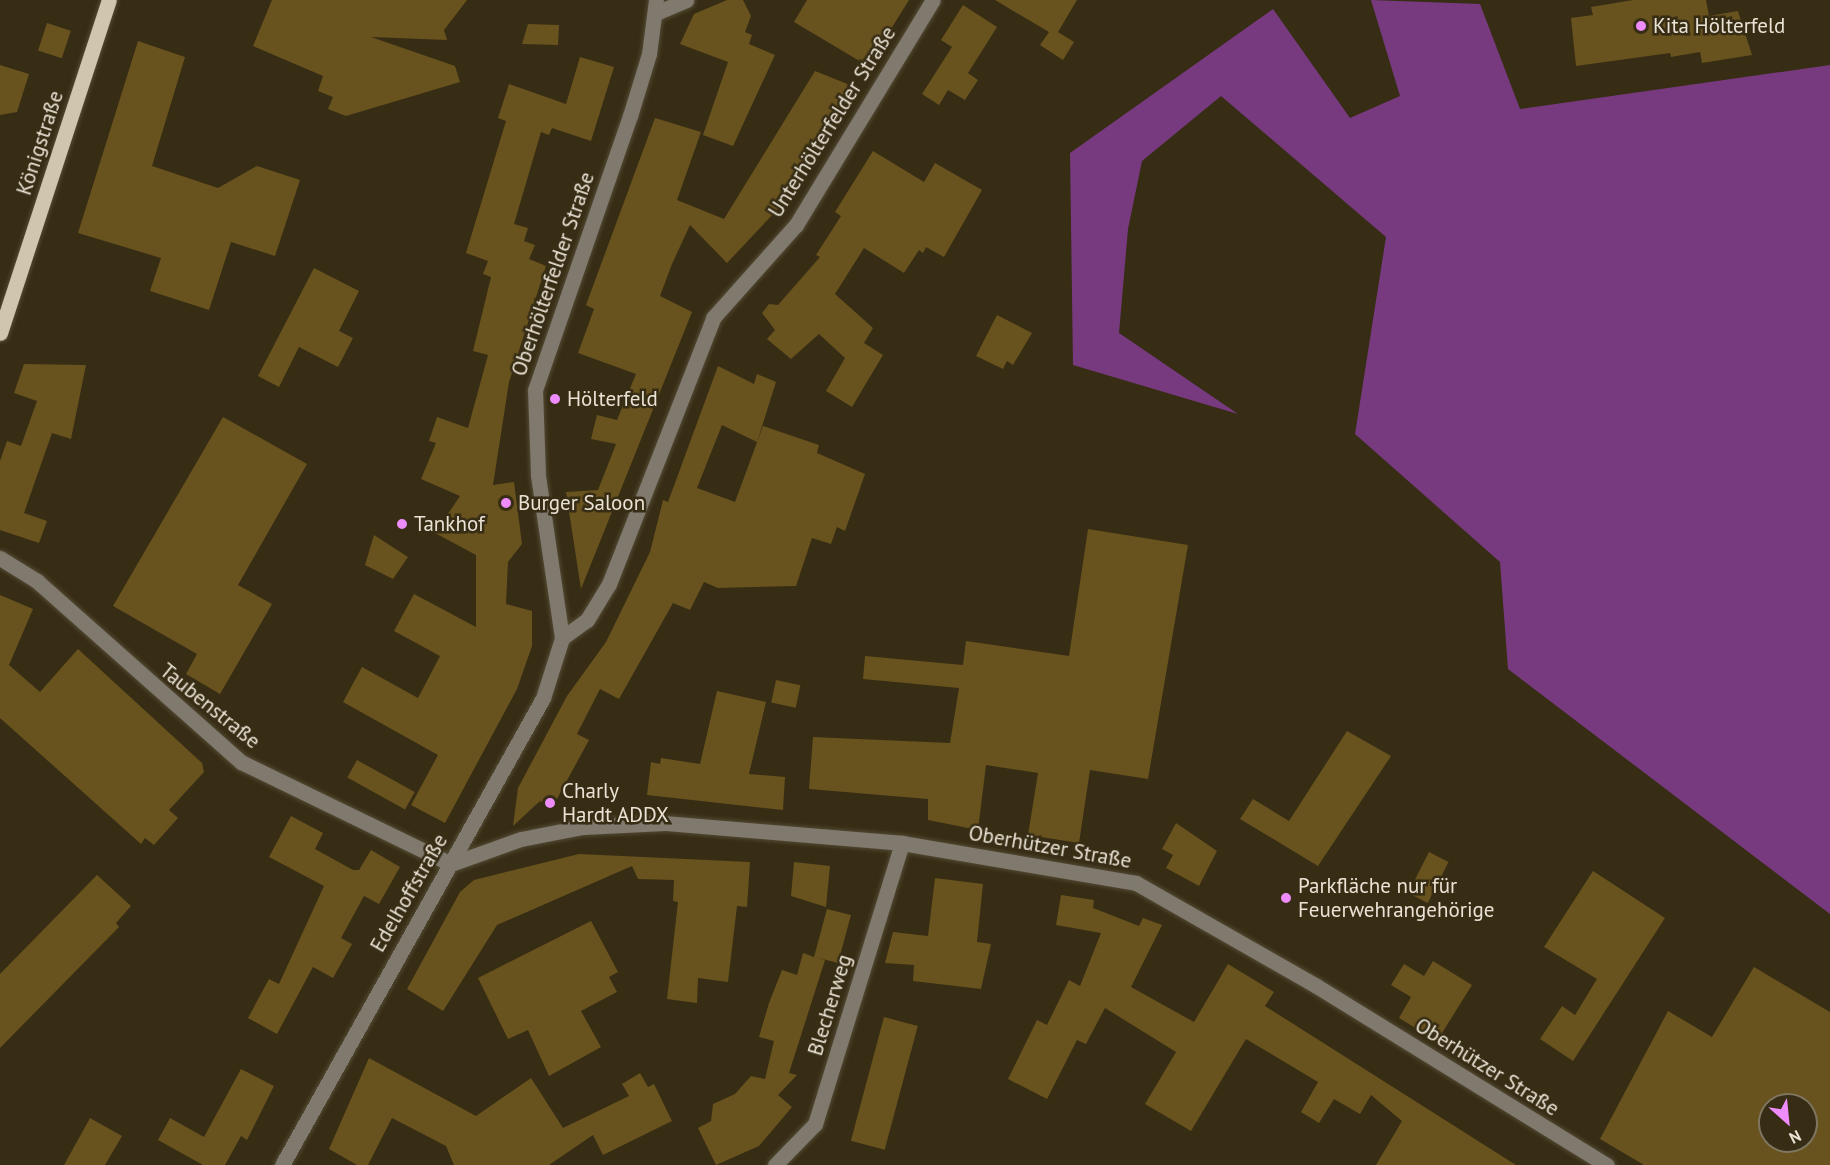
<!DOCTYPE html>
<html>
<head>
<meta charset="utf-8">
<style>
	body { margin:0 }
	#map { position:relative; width:1830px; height:1165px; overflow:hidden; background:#372d15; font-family:"PT Sans",sans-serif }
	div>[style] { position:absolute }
	.forest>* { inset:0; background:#773a7f }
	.building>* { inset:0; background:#68521d; transform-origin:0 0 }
	.roads { filter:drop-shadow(0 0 2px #544a34) drop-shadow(0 0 2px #544a34) }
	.minor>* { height:15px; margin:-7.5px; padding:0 7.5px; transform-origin:7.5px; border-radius:7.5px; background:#7f796e }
	.major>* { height:15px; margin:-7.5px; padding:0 7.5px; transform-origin:7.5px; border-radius:7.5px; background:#d0c5ad }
	.dots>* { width:16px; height:16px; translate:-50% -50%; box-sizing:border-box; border:3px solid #372d15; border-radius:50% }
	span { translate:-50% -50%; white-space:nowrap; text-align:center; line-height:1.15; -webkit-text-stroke:5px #372d15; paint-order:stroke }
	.poi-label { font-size:21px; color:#eae3d5 }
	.left { translate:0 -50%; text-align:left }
	.street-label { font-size:21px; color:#eae3d5 }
	.north { position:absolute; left:1758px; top:1093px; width:60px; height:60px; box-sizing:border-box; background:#372d15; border:2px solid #7f7662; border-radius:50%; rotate:153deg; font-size:16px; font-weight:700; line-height:24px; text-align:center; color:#eae3d5 }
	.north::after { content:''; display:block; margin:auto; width:21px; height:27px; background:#ed8cfa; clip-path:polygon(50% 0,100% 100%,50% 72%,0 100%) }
</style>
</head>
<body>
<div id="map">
	<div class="forest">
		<div style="clip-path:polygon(1371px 0,1480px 4px,1520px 109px,1830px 65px,1830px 914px,1508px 669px,1500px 562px,1355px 434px,1386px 237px,1221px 96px,1142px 161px,1128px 229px,1119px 333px,1238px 414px,1073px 365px,1070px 153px,1273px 9px,1350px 118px,1400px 96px)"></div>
	</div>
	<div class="building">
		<div style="clip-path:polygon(272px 0,467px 0,444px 30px,447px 40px,371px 37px,455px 66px,460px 82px,346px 116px,328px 109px,333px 97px,318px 91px,323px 76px,253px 46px)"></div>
		<div style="clip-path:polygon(727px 0,743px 0,751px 16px,745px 32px,752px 35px,749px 44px,775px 55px,733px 146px,703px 135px,728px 62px,680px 44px,694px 14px)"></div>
		<div style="clip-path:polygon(807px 0,909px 0,868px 66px,794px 22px)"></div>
		<div style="clip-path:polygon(995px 0,1077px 0,1058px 32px,1074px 42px,1063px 60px,1040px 45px,1049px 32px)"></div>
		<div style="clip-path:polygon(1633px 0,1706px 0,1709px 16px,1738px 11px,1752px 55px,1702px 63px,1700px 52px,1671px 57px,1670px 53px,1576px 66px,1571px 18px,1593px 15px,1591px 7px)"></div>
		<div style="clip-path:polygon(963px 5px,997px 27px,968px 73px,978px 80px,965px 100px,948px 90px,939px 105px,922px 94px,952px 47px,941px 40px)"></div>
		<div style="left:47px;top:23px;width:25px;height:29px;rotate:18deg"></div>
		<div style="clip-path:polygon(528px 24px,559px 25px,558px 45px,522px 44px)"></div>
		<div style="clip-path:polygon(138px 41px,185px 57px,152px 166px,218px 188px,257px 166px,300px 180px,275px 256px,231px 242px,209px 310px,150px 291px,161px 258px,78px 233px)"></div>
		<div style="clip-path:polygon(580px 57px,614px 67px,591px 141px,552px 128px,549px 135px,541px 132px,514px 224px,528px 228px,524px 241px,535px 245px,529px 259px,546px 266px,509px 382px,493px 485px,514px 482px,522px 544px,508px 562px,506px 604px,532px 611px,532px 646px,517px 689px,445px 823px,411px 805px,438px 755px,343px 702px,362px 667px,418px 698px,440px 656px,394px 631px,414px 594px,476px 627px,476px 555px,435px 533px,460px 496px,421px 479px,436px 443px,429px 441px,437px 417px,468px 428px,488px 355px,473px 351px,491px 277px,483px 274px,488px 261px,466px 253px,506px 121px,498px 118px,509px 84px,566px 104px)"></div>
		<div style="clip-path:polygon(0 65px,29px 74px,17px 112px,0 115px)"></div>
		<div style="clip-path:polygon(815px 71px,855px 87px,776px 211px,727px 263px,690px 225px,672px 264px,660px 296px,692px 312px,581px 589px,566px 492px,598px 490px,616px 444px,591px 439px,597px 415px,617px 420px,636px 374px,578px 353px,594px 309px,586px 305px,655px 118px,701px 132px,677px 200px,724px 219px)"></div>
		<div style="clip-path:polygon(873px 151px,924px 182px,935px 163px,982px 190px,944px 257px,926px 247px,923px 253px,919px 250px,904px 273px,864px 248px,835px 294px,873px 328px,864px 343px,883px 355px,852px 407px,826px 391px,845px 358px,819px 334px,791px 359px,767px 339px,775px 330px,762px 313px,769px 304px,778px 305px,820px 257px,816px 255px,841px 216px,835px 212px)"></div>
		<div style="clip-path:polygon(314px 268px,359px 291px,339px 331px,353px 338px,338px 367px,299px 347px,279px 387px,258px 376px)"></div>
		<div style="clip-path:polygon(997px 315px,1032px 333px,1013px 365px,1007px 361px,1003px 369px,976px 356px)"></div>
		<div style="clip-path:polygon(24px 364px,86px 365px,71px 439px,52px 433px,24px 513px,47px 521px,39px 543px,0 530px,0 461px,7px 441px,21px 446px,37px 401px,14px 393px)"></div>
		<div style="clip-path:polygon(718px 366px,754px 384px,757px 374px,776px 382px,757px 442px,722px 425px,697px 488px,735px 502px,763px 426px,819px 445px,817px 453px,865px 474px,845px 531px,837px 527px,831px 544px,812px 538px,796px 586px,718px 588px,704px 582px,690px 610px,673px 603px,619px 699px,600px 689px,577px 734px,589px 740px,552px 808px,540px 801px,513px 826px,518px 788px,567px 696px,606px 642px,650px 552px,663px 500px,668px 502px)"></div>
		<div style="clip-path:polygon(223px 417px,307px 464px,238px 585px,272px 604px,220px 694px,186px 674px,197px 654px,113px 606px)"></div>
		<div style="clip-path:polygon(1088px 529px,1188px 545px,1148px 779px,1090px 770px,1079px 843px,1028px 835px,1038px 773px,986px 765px,978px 830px,928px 820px,928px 799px,809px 789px,813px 737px,950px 743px,959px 688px,863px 679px,865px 656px,963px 665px,966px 641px,1069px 656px)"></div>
		<div style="clip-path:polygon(374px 535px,408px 557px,393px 579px,365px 565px)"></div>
		<div style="clip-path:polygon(0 595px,33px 609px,9px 665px,40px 692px,78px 649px,202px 763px,204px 772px,169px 810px,178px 818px,154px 845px,145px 838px,141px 844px,0 718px)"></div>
		<div style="left:776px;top:680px;width:25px;height:23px;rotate:12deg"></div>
		<div style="clip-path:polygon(717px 691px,766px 702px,749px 774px,785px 777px,783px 810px,647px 795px,651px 762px,660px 764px,661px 758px,700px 764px)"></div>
		<div style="clip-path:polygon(1347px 731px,1391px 756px,1318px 866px,1240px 819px,1253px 799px,1289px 821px)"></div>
		<div style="left:357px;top:760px;width:66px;height:20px;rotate:29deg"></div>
		<div style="clip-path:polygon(291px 816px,323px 833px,315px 849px,353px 870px,359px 870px,371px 850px,400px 867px,379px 904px,364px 896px,341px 938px,352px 944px,333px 978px,313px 967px,277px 1034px,248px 1018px,269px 979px,279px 984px,324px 886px,269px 857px)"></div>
		<div style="clip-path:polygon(1176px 823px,1217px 851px,1199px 886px,1166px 868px,1173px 855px,1162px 849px)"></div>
		<div style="left:1429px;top:852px;width:22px;height:46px;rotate:27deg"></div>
		<div style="clip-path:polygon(579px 854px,750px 862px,747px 907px,737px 906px,728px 982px,698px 978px,697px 1003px,667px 999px,678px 902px,673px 901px,674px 880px,638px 879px,632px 866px,497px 925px,443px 1011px,407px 989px,460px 892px,474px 880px)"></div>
		<div style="clip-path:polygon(794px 862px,830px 866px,826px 907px,791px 896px)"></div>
		<div style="clip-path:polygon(1593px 871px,1665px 918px,1573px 1061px,1540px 1039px,1562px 1006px,1575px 1015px,1597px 979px,1544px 947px)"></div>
		<div style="clip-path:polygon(97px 875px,131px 906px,116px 923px,119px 927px,0 1048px,0 974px)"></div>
		<div style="clip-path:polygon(935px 878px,983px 884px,977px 942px,991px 944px,981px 989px,913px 981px,914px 965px,885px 963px,893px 932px,928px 936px)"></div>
		<div style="clip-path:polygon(1061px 895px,1094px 900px,1093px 908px,1139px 926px,1143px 918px,1162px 925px,1131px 987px,1194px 1022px,1228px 964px,1274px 992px,1265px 1006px,1516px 1165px,1376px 1165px,1402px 1121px,1371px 1095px,1360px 1114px,1334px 1099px,1319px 1123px,1301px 1112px,1318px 1082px,1246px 1039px,1191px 1131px,1145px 1104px,1176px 1052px,1105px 1008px,1086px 1044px,1077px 1040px,1047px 1099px,1008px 1079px,1037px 1020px,1047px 1025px,1069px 980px,1080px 986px,1101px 933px,1056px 925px)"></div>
		<div style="clip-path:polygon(827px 909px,851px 915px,838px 963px,815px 957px,825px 960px,789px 1073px,797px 1075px,778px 1095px,792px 1107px,759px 1146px,716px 1165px,698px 1128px,711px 1121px,713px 1104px,735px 1094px,751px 1076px,765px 1079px,774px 1041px,759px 1037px,769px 1003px,782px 970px,797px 975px,803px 953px,814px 957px)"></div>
		<div style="clip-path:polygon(591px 921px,618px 972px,609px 977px,617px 992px,581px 1011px,601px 1047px,549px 1076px,528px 1030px,508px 1039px,478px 978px)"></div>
		<div style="clip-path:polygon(1433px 961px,1472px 985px,1437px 1041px,1399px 1018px,1411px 997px,1391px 985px,1404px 964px,1424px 976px)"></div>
		<div style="clip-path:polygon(evenodd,1754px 967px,1830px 1012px,1830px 1165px,1644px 1165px,1600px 1139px,1668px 1011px,1712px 1037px,1754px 967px,1770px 1105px,1806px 1105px,1806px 1141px,1770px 1141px,1770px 1105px)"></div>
		<div style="left:884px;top:1017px;width:35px;height:128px;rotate:15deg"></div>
		<div style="clip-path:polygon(369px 1058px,476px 1116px,531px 1078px,563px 1128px,629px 1096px,622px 1084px,640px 1073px,648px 1087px,654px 1084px,672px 1121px,603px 1155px,593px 1135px,549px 1165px,454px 1165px,446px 1146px,392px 1118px,368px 1165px,357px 1165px,329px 1149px)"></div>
		<div style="clip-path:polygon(241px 1069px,274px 1086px,247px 1140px,241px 1136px,225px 1165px,203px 1165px,158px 1140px,170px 1118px,204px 1137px)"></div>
		<div style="clip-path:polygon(90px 1118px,122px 1136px,105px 1165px,64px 1165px)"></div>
	</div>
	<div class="roads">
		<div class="minor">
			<div style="left:656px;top:13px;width:33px;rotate:-23deg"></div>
			<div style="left:0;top:558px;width:44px;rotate:31.9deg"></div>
			<div style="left:37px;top:581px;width:273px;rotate:41.6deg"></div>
			<div style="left:241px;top:762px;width:233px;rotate:25.9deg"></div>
			<div style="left:562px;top:638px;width:31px;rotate:-36deg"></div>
			<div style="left:587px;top:620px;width:42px;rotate:-58.6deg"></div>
			<div style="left:609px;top:584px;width:286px;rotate:-68.6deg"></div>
			<div style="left:713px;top:318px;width:125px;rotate:-48.3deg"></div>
			<div style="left:796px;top:225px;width:263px;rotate:-58.7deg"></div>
			<div style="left:451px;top:864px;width:74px;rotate:-19.7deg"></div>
			<div style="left:521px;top:839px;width:63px;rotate:-11deg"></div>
			<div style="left:583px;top:827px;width:82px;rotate:-2.8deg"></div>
			<div style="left:665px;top:823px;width:238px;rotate:4.8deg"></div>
			<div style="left:902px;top:843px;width:237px;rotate:9.7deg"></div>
			<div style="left:1136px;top:883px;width:206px;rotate:29.7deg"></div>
			<div style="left:1315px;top:985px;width:343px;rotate:31.7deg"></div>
			<div style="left:282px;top:1165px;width:535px;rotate:-60.8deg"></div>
			<div style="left:543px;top:698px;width:63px;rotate:-72.4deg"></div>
			<div style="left:562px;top:638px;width:165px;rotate:-98.4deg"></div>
			<div style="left:538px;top:475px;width:85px;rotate:-92deg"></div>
			<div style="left:535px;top:390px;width:290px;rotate:-70.9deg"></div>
			<div style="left:630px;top:116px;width:65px;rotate:-73deg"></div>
			<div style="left:649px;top:54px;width:54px;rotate:-82.6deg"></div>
			<div style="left:775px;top:1165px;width:57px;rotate:-45.7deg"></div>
			<div style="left:815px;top:1124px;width:294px;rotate:-72.8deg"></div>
		</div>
		<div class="major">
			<div style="left:0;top:333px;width:350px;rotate:-71.9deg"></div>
		</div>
	</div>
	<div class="dots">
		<div style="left:1641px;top:26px;background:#ed8cfa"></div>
		<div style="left:555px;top:399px;background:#ed8cfa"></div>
		<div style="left:506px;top:503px;background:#ed8cfa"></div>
		<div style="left:402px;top:524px;background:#ed8cfa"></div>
		<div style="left:550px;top:803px;background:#ed8cfa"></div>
		<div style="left:1286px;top:898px;background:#ed8cfa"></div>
	</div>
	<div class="poi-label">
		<span class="left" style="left:1653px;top:26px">Kita Hölterfeld</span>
		<span class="left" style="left:567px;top:399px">Hölterfeld</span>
		<span class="left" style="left:518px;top:503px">Burger Saloon</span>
		<span class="left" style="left:414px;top:524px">Tankhof</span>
		<span class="left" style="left:562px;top:803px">Charly<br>Hardt ADDX</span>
		<span class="left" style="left:1298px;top:898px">Parkfläche nur für<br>Feuerwehrangehörige</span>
	</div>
	<div class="street-label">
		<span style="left:832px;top:122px;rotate:-58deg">Unterhölterfelder Straße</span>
		<span style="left:40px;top:143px;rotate:-72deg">Königstraße</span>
		<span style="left:553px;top:274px;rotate:-71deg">Oberhölterfelder Straße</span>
		<span style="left:210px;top:706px;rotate:39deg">Taubenstraße</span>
		<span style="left:1050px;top:847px;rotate:10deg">Oberhützer Straße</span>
		<span style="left:409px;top:893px;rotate:-60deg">Edelhoffstraße</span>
		<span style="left:830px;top:1005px;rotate:-73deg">Blecherweg</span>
		<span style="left:1487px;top:1067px;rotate:32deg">Oberhützer Straße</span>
	</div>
	<div class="north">N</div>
</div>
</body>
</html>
